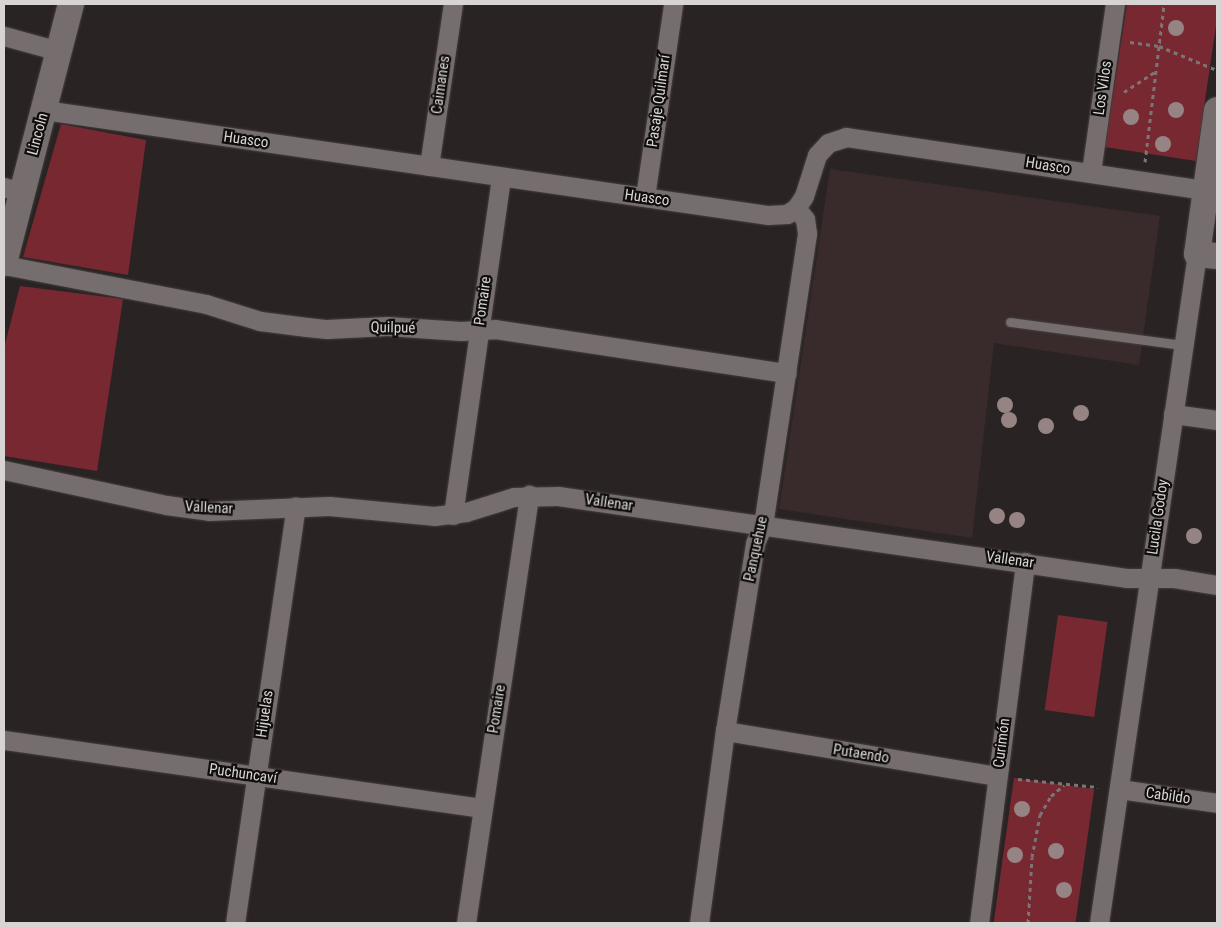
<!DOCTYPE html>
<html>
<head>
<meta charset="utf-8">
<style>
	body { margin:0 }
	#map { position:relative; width:1221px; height:927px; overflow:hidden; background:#2a2323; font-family:"Roboto Condensed",sans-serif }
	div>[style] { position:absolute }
	.built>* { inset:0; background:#392b2b }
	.green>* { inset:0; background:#782831; transform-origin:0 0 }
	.path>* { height:3px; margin-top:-1.5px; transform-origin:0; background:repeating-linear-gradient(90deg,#7c7575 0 4px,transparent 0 8px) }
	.roads { filter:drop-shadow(0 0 1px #464040) drop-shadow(0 0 1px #464040) }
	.lane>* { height:9px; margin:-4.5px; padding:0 4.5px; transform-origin:4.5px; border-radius:4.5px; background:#766e6e }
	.street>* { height:19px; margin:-9.5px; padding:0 9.5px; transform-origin:9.5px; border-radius:9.5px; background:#766e6e }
	.secondary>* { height:26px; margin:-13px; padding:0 13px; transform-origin:13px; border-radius:13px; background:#766e6e }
	.trees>* { width:16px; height:16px; margin:-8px; border-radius:50%; background:#968484 }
	span { translate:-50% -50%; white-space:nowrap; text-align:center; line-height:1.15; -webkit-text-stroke:4.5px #100d0d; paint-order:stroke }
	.street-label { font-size:15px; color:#d9d4d4 }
	.frame { position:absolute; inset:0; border:5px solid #d9d4d4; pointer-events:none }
</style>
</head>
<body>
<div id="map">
	<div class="built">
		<div style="clip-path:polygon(830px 169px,1160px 216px,1139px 365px,994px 343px,972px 538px,779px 509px)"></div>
	</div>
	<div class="green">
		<div style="clip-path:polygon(1127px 4px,1217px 4px,1217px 19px,1196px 161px,1105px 147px)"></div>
		<div style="clip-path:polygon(61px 124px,146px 140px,128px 275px,23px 257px)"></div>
		<div style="clip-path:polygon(20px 286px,123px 299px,97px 471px,4px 456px,4px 348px)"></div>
		<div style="left:1058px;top:615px;width:50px;height:96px;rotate:8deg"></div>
		<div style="left:1014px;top:778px;width:81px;height:146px;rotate:8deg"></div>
	</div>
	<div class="path">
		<div style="left:1130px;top:42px;width:29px;rotate:8deg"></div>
		<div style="left:1159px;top:46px;width:63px;rotate:22.5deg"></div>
		<div style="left:1124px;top:92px;width:38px;rotate:-33deg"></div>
		<div style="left:1145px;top:162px;width:159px;rotate:-83.1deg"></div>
		<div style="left:1018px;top:779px;width:80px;rotate:5.7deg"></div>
		<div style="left:1028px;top:923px;width:66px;rotate:-86.5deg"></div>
		<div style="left:1032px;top:857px;width:43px;rotate:-79.2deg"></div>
		<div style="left:1040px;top:815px;width:22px;rotate:-60deg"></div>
		<div style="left:1051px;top:796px;width:17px;rotate:-40deg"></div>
	</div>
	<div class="roads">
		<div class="lane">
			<div style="left:1010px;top:322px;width:175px;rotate:7.6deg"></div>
		</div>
		<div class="street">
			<div style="left:4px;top:36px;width:57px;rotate:15.3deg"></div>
			<div style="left:44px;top:110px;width:732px;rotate:8.25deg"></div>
			<div style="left:768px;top:215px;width:19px;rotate:-3deg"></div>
			<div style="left:787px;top:214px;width:11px;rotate:-34deg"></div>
			<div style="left:796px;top:208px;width:14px;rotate:-56deg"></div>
			<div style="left:804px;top:196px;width:43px;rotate:-72.4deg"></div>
			<div style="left:817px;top:155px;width:16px;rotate:-47deg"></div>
			<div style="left:828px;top:143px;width:19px;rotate:-18deg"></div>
			<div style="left:846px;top:137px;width:364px;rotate:8.4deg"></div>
			<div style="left:429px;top:166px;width:164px;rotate:-81.6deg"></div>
			<div style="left:1091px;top:172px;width:170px;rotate:-81.9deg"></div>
			<div style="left:4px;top:187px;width:19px;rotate:18deg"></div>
			<div style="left:645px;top:197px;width:195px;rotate:-81.7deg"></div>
			<div style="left:4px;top:265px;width:206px;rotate:10.9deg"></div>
			<div style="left:206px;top:304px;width:57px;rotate:17.5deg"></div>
			<div style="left:260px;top:321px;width:47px;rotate:7.3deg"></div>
			<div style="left:307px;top:327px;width:20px;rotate:6deg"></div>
			<div style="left:327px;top:329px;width:60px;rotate:-2.9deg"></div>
			<div style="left:387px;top:326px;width:74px;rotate:3.9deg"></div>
			<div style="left:461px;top:331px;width:34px;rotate:-3deg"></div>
			<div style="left:495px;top:329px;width:295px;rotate:8.6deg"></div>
			<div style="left:1173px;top:414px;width:44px;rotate:7.8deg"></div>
			<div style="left:4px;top:470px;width:166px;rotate:12.2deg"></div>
			<div style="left:166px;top:505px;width:43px;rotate:7.9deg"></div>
			<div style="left:209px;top:511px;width:120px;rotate:-2.4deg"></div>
			<div style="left:329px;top:506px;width:105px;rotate:5.4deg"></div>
			<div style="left:434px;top:516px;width:32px;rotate:-7deg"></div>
			<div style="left:466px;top:512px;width:50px;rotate:-17.4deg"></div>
			<div style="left:514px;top:497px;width:44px;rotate:-1.3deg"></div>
			<div style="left:558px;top:496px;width:574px;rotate:8.21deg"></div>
			<div style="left:1126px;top:578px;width:48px"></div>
			<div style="left:1174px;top:578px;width:44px;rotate:9.2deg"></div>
			<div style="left:453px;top:515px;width:341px;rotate:-81.9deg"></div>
			<div style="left:725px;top:731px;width:276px;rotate:9.4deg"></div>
			<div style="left:4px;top:740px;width:483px;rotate:8.1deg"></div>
			<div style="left:1119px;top:789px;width:99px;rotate:8.1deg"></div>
			<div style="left:235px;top:923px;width:421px;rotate:-81.7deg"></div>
			<div style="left:466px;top:923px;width:433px;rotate:-81.6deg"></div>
			<div style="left:699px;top:923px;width:194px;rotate:-82.3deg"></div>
			<div style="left:725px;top:731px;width:190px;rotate:-80.9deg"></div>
			<div style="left:755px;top:543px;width:20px;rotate:-66deg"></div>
			<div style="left:763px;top:525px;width:295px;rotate:-81.4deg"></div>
			<div style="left:807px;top:233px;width:14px;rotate:-98deg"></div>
			<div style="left:805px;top:219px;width:14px;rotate:-129deg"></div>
			<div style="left:979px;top:923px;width:364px;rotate:-82.7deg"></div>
			<div style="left:1099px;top:923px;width:676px;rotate:-81.67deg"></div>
		</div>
		<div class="secondary">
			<div style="left:1217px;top:110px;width:145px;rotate:97.9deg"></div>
			<div style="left:1197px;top:254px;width:20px;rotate:6deg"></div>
			<div style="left:4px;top:263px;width:268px;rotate:-75.5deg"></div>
		</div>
	</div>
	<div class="trees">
		<div style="left:1176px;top:28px"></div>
		<div style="left:1176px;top:110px"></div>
		<div style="left:1131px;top:117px"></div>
		<div style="left:1163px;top:144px"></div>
		<div style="left:1005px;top:405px"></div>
		<div style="left:1081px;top:413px"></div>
		<div style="left:1009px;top:420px"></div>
		<div style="left:1046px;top:426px"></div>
		<div style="left:997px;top:516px"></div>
		<div style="left:1017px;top:520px"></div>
		<div style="left:1194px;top:536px"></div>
		<div style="left:1022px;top:809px"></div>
		<div style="left:1056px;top:851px"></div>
		<div style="left:1015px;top:855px"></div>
		<div style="left:1064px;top:890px"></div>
	</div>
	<div class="street-label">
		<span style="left:441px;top:85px;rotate:-82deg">Caimanes</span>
		<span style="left:1103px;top:88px;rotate:-82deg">Los Vilos</span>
		<span style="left:659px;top:101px;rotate:-82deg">Pasaje Quilmarí</span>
		<span style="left:38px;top:134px;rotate:-75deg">Lincoln</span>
		<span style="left:246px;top:140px;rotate:8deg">Huasco</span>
		<span style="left:1048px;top:166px;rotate:9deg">Huasco</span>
		<span style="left:647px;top:198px;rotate:8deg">Huasco</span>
		<span style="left:483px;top:301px;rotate:-82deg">Pomaire</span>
		<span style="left:393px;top:328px;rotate:1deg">Quilpué</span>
		<span style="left:609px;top:503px;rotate:8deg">Vallenar</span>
		<span style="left:209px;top:508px;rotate:3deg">Vallenar</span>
		<span style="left:1158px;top:517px;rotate:-82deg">Lucila Godoy</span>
		<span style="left:756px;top:549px;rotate:-78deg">Panquehue</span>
		<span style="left:1010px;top:560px;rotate:8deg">Vallenar</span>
		<span style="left:497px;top:709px;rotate:-81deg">Pomaire</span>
		<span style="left:265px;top:714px;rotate:-82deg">Hijuelas</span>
		<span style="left:1002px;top:743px;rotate:-83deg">Curimón</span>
		<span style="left:861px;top:754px;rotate:9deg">Putaendo</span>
		<span style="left:243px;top:774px;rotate:8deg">Puchuncaví</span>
		<span style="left:1168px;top:796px;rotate:8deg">Cabildo</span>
	</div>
	<div class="frame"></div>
</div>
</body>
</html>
